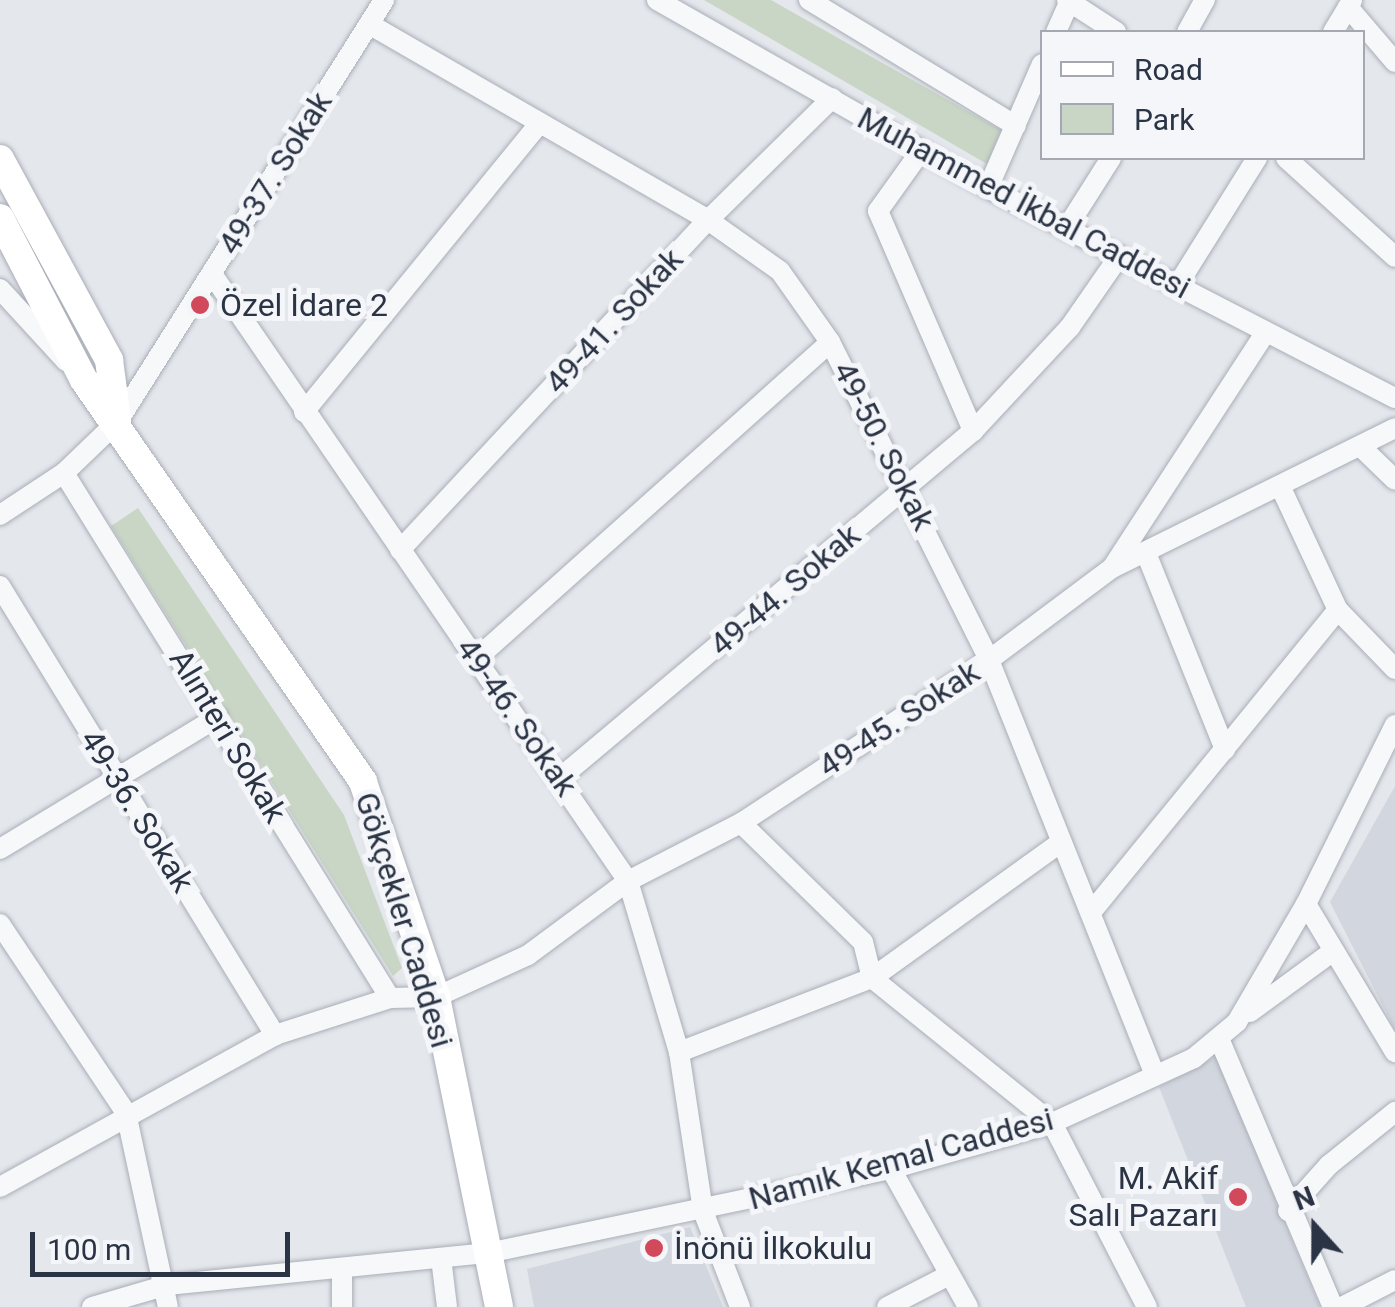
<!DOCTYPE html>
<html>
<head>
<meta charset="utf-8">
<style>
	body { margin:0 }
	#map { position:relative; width:1395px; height:1307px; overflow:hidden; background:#e4e7ec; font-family:Roboto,sans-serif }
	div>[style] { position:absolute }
	.built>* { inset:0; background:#d2d6de }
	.green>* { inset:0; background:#c9d6c5 }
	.roads { filter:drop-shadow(0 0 2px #a9aeb7) drop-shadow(0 0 2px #a9aeb7) }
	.minor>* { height:20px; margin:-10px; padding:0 10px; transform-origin:10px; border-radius:10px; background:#f7f8fa }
	.secondary>* { height:28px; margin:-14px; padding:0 14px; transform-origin:14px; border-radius:14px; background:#fff }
	.dots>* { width:28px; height:28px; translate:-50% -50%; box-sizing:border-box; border:5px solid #f4f6f9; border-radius:50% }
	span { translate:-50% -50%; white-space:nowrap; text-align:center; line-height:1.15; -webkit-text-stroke:10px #f4f6f9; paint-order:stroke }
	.street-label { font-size:32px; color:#2b3445 }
	.poi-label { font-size:32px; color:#2b3445 }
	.left { translate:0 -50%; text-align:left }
	.right { translate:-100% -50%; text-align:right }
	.legend { position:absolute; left:1040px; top:30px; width:325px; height:130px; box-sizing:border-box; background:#f4f6f9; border:2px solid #a4a8b1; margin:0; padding:12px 18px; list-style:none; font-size:30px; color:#2b3445 }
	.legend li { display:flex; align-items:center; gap:20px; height:50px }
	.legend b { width:50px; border:2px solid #a4a8b1 }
	.north { position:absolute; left:1265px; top:1177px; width:100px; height:100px; -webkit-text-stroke:8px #f4f6f9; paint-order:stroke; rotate:339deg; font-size:28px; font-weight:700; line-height:40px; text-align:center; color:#2b3445 }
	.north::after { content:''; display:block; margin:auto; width:35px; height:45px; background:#2b3445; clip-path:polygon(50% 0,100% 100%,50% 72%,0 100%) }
	.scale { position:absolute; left:30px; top:1232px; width:260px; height:45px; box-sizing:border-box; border:5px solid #2b3445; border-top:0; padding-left:12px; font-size:30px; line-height:35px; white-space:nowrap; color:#2b3445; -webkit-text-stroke:8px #f4f6f9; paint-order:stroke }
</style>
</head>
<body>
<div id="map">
	<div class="built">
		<div style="clip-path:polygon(1395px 786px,1395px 1030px,1330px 902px)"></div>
		<div style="clip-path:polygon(1216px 1057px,1320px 1307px,1246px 1307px,1159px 1087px)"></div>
		<div style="clip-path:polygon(690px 1227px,723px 1307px,534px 1307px,527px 1269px)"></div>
	</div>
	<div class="green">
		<div style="clip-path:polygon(704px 0,771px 0,1001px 130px,987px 164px)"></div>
		<div style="clip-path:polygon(138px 508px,344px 815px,402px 968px,393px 976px,111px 526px)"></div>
	</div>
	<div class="roads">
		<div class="minor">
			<div style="left:657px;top:0;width:381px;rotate:29.6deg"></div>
			<div style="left:988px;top:188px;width:458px;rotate:27.3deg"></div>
			<div style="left:809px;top:0;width:242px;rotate:31.3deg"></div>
			<div style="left:1067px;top:0;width:59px;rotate:33.1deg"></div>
			<div style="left:1348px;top:7px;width:72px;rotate:49.5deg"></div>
			<div style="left:369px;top:24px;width:392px;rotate:30deg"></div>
			<div style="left:708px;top:220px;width:88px;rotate:35.3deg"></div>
			<div style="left:780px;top:271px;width:87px;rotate:54.8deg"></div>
			<div style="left:830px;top:342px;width:356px;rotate:63.4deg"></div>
			<div style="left:989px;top:660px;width:446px;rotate:68.2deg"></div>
			<div style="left:1056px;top:32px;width:35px;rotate:-66deg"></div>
			<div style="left:1187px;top:32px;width:37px;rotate:-61deg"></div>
			<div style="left:1333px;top:32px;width:37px;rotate:-59deg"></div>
			<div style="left:921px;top:151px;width:74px;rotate:125.6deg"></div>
			<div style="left:878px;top:211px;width:240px;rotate:66.6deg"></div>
			<div style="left:1286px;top:158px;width:147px;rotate:42.2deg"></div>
			<div style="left:988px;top:188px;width:135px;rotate:-66.5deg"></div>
			<div style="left:1066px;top:229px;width:84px;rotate:-57.6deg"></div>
			<div style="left:212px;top:274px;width:736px;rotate:55.58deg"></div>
			<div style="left:628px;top:881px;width:178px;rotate:73.4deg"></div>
			<div style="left:679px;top:1052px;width:161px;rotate:81.4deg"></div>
			<div style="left:703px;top:1211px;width:103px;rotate:68.9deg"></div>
			<div style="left:1177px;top:286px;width:151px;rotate:-58deg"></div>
			<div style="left:0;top:289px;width:98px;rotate:47.5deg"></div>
			<div style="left:304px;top:412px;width:373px;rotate:-50.8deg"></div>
			<div style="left:1361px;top:447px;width:47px;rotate:44.1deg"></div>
			<div style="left:64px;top:473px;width:618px;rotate:58.16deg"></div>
			<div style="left:1281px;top:488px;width:135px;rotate:65deg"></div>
			<div style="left:1338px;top:610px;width:82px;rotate:46deg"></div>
			<div style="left:0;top:515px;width:77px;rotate:-33.3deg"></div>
			<div style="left:64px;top:473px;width:75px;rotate:-43.9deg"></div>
			<div style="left:118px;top:421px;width:498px;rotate:-57.7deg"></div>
			<div style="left:400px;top:550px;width:451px;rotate:-47deg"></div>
			<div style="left:708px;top:220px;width:174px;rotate:-44.5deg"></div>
			<div style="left:1146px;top:553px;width:212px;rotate:68.1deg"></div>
			<div style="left:1114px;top:567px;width:313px;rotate:-26.3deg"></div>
			<div style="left:0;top:586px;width:527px;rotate:58.51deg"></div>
			<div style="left:476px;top:659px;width:475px;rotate:-41.8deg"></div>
			<div style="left:560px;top:778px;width:539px;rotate:-40.04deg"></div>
			<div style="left:973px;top:431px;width:142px;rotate:-47deg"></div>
			<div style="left:1070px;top:327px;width:84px;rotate:-55.2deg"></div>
			<div style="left:741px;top:823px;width:170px;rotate:44.3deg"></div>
			<div style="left:863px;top:942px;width:37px;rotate:76deg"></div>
			<div style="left:872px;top:978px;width:231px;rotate:38.9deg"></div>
			<div style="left:1052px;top:1123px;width:207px;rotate:62.7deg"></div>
			<div style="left:0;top:849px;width:255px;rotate:-31.2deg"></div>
			<div style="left:1306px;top:904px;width:173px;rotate:59deg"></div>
			<div style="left:1093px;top:910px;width:387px;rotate:-50.8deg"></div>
			<div style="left:0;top:924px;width:227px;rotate:56.3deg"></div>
			<div style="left:126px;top:1113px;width:198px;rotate:77.8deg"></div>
			<div style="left:1250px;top:1012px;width:102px;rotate:-36.2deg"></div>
			<div style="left:1220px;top:1041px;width:289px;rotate:67deg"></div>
			<div style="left:679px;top:1052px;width:207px;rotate:-21deg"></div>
			<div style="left:872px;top:978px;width:231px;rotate:-35.7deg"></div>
			<div style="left:891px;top:1169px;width:158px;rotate:60.8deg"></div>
			<div style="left:0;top:1187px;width:314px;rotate:-28.9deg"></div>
			<div style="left:275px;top:1035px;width:121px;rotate:-17.8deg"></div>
			<div style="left:390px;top:998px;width:46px;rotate:-1.2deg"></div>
			<div style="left:436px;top:997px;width:101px;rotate:-24.5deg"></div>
			<div style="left:528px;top:955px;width:124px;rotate:-36.5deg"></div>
			<div style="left:628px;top:881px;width:127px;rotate:-27.2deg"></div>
			<div style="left:741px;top:823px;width:297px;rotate:-33.3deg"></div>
			<div style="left:989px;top:660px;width:154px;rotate:-36.8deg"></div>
			<div style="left:1112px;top:568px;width:280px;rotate:-56.9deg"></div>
			<div style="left:1288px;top:1211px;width:62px;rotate:-48.3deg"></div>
			<div style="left:1329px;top:1165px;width:85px;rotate:-38.8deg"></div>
			<div style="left:441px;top:1258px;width:49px;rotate:83deg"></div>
			<div style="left:342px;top:1269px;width:38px;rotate:90deg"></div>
			<div style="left:92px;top:1307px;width:78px;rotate:-16.3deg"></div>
			<div style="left:167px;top:1285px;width:323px;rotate:-5.7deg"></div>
			<div style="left:488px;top:1253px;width:412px;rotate:-11.8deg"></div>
			<div style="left:891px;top:1169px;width:167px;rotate:-15.9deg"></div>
			<div style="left:1052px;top:1123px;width:156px;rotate:-24.6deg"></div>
			<div style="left:1194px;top:1058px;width:56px;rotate:-39.9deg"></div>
			<div style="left:1237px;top:1022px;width:137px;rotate:-59.7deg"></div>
			<div style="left:1306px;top:904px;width:200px;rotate:-63.6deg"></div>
			<div style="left:887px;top:1307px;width:70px;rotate:-27.3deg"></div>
			<div style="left:1342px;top:1307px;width:59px;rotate:-27deg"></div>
		</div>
		<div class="secondary">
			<div style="left:0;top:159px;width:229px;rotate:61.5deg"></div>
			<div style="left:109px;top:360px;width:61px;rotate:82.4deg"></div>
			<div style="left:0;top:218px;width:182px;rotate:62.6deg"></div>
			<div style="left:84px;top:380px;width:489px;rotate:55.2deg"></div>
			<div style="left:363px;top:782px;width:227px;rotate:71.2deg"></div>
			<div style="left:436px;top:997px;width:316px;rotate:78.5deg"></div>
		</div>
	</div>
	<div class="dots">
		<div style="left:200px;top:305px;background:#d1495b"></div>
		<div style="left:1238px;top:1197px;background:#d1495b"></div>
		<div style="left:654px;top:1248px;background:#d1495b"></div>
	</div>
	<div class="street-label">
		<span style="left:275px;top:173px;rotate:-58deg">49-37. Sokak</span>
		<span style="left:1024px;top:203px;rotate:28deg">Muhammed İkbal Caddesi</span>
		<span style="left:614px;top:321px;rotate:-47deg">49-41. Sokak</span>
		<span style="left:884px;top:446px;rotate:63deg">49-50. Sokak</span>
		<span style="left:785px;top:590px;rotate:-40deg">49-44. Sokak</span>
		<span style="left:517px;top:717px;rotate:55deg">49-46. Sokak</span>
		<span style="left:899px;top:719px;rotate:-33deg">49-45. Sokak</span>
		<span style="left:228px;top:736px;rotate:59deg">Alınteri Sokak</span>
		<span style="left:137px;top:811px;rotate:58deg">49-36. Sokak</span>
		<span style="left:404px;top:920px;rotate:73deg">Gökçekler Caddesi</span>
		<span style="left:901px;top:1159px;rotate:-15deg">Namık Kemal Caddesi</span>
	</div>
	<div class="poi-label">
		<span class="left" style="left:220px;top:305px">Özel İdare 2</span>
		<span class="right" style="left:1218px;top:1197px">M. Akif<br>Salı Pazarı</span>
		<span class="left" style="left:674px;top:1248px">İnönü İlkokulu</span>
	</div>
	<ul class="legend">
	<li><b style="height:12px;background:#fff"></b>Road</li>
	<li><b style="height:28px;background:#c9d6c5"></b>Park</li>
	</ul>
	<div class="north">N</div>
	<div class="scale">100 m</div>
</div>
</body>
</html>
